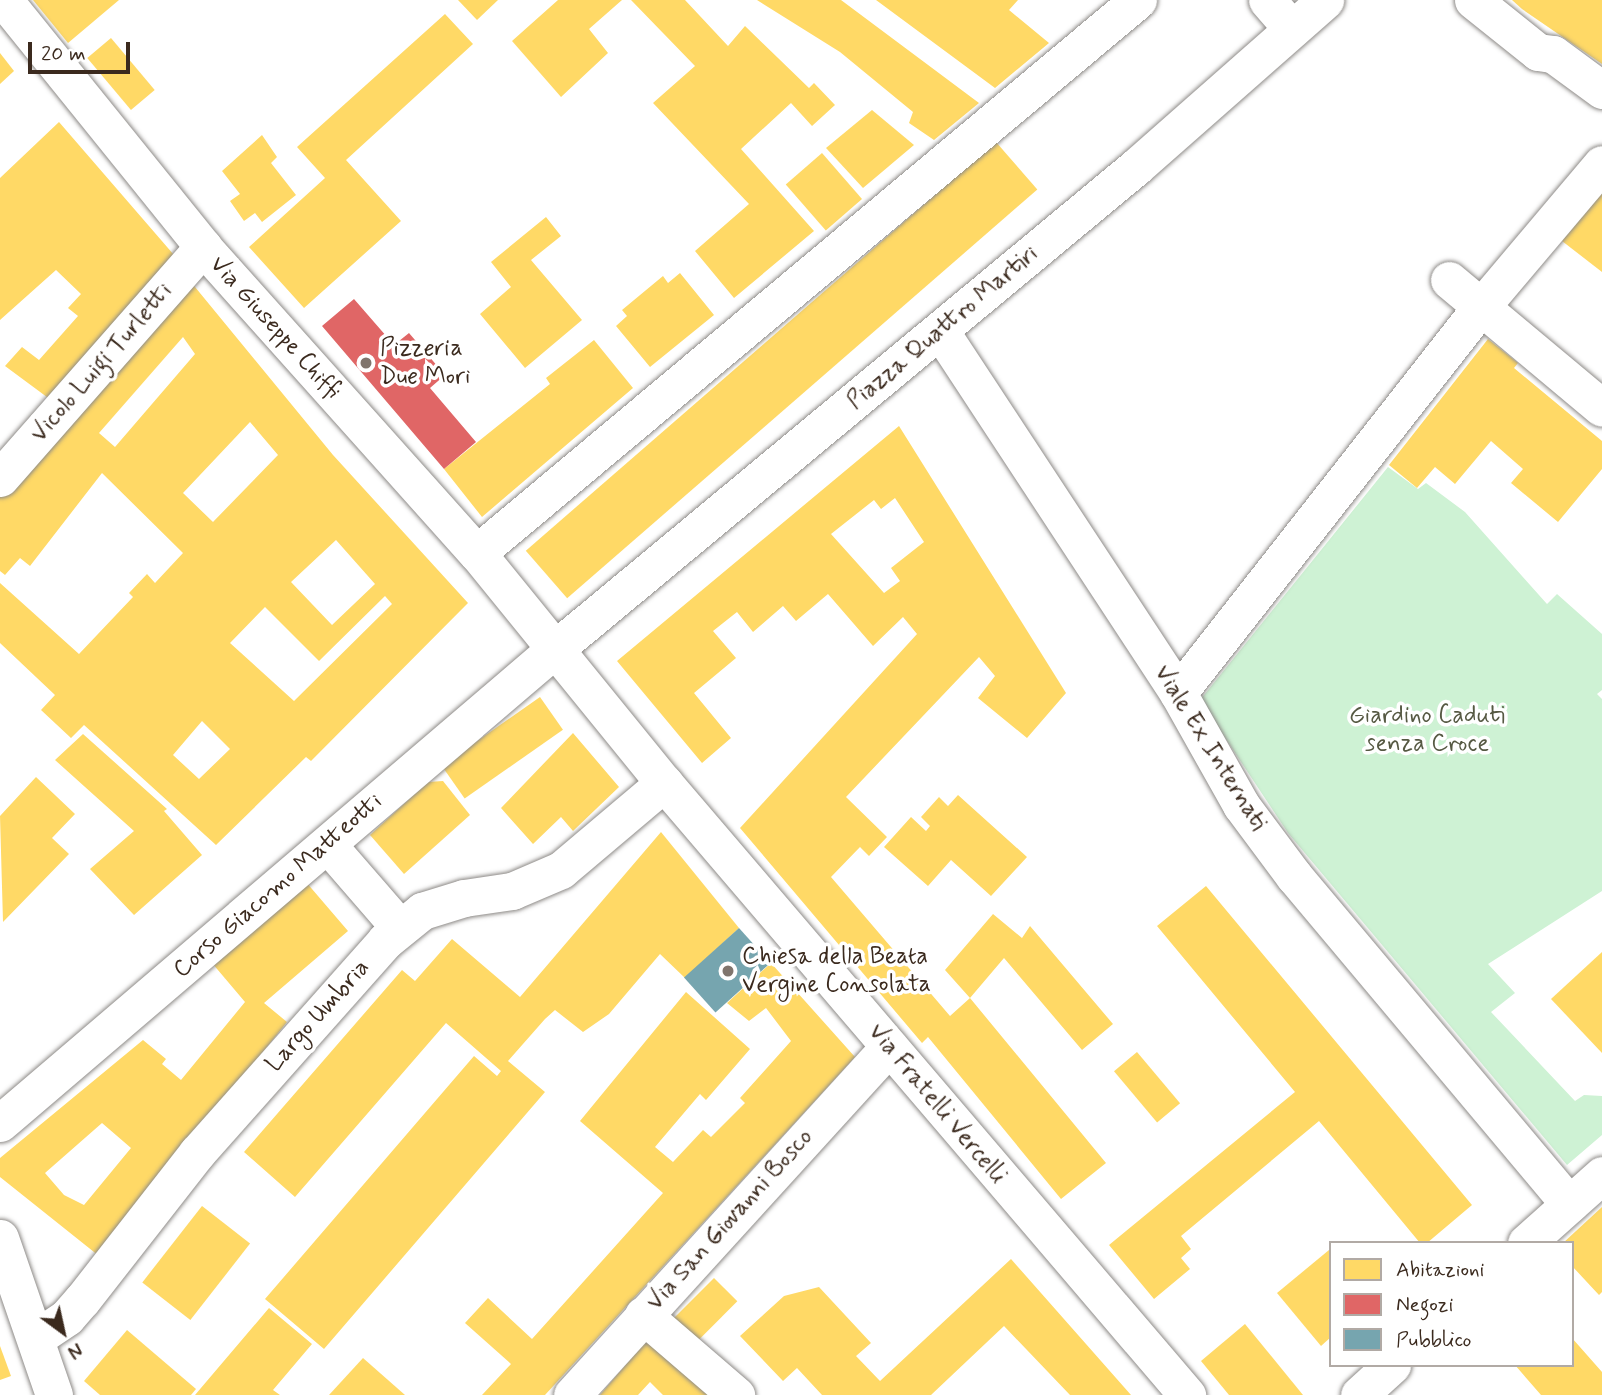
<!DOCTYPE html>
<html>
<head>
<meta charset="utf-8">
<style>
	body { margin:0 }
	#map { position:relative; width:1602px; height:1395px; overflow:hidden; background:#fff; font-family:Mynerve,sans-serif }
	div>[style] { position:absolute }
	.green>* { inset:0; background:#cef2d4 }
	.homes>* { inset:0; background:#ffd966; transform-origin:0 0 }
	.shops>* { inset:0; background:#e06666 }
	.public>* { inset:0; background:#76a5af; transform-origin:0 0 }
	.roads { filter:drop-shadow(0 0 2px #8e8b88) drop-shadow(0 0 2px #8e8b88) }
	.minor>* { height:37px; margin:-18.5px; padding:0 18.5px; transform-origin:18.5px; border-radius:18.5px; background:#fff }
	.dots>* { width:19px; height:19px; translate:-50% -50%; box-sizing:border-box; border:4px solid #fff; border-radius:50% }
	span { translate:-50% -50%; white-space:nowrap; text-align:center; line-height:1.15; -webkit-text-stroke:7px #fff; paint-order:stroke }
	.street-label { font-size:24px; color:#3b2a1e }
	.poi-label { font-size:24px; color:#3b2a1e }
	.left { translate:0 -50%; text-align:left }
	.park-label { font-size:24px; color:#565943 }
	.legend { position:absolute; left:1329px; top:1241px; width:245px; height:126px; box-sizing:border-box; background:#fff; border:2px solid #b1aaa5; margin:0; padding:9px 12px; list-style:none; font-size:21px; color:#3b2a1e }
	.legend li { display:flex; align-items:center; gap:14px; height:35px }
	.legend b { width:35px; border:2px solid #b1aaa5 }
	.north { position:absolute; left:28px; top:1297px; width:70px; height:70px; -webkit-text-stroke:5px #fff; paint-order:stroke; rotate:147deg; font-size:19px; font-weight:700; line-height:28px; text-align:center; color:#3b2a1e }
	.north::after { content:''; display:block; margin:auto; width:24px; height:32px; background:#3b2a1e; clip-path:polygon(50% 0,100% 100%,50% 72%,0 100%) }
	.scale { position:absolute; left:28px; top:42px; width:102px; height:32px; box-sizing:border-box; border:4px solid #3b2a1e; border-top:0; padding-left:9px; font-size:21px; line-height:24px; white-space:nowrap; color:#3b2a1e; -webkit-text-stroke:5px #fff; paint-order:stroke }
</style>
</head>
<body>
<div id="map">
	<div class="green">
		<div style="clip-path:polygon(1388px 467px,1418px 489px,1426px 483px,1465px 512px,1547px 604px,1557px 594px,1602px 634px,1602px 690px,1597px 694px,1602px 699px,1602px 891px,1488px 964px,1515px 993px,1491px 1012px,1575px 1101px,1584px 1095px,1602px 1096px,1602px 1135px,1567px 1165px,1288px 833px,1200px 700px)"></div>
	</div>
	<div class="homes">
		<div style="clip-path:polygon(33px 0,119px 0,68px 43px)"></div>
		<div style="clip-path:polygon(458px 0,498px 0,477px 20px)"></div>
		<div style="clip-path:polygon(558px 0,622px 0,589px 29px,608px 53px,561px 97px,512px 41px)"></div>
		<div style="clip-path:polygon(631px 0,685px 0,728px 46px,745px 26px,809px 88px,814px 83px,835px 105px,812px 126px,791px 103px,741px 149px,814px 231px,734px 298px,695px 251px,749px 204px,653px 103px,695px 66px)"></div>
		<div style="clip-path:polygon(757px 0,841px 0,979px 103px,934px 140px,909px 123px,913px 112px,840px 52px)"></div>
		<div style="clip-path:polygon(876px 0,1018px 0,1009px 10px,1049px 43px,995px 88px)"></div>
		<div style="clip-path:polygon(1512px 0,1602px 0,1602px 64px,1522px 9px)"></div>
		<div style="clip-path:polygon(445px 14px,473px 44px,346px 160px,401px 221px,304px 308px,249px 247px,325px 178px,297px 147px)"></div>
		<div style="left:111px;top:38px;width:68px;height:31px;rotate:50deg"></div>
		<div style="clip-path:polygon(0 53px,14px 71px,0 84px)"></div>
		<div style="clip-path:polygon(872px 110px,914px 145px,863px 188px,826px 148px)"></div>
		<div style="clip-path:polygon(59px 122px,174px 255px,55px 403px,5px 366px,22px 347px,39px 360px,78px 316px,68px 308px,81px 294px,56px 270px,0 320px,0 178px)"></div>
		<div style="clip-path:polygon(262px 135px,277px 157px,271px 163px,296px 195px,262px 222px,255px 213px,244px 221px,230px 201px,240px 194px,222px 171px)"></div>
		<div style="left:996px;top:142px;width:63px;height:623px;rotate:49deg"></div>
		<div style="left:822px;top:153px;width:61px;height:48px;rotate:49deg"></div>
		<div style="clip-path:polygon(1602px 191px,1602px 272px,1562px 241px)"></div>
		<div style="clip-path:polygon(546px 217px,561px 236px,531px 260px,582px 320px,525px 368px,480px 314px,511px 287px,491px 262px)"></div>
		<div style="clip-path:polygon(680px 273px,714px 315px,650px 367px,616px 326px,627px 316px,622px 310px,663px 276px,668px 283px)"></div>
		<div style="clip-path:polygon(evenodd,186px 276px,333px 455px,468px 603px,311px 761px,306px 757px,216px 845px,84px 725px,71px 738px,41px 710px,55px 695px,0 643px,0 583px,79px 654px,133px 597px,129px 593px,147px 574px,155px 583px,183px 553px,102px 473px,30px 566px,20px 558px,5px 575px,0 571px,0 492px,186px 276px,183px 337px,195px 354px,115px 447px,99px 433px,183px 337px,186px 276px,250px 422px,278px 455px,213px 522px,183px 493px,250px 422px,186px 276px,336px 540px,375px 584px,332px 625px,291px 582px,336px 540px,186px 276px,385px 596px,392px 604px,294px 701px,230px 643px,265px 607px,319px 661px,385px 596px,186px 276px,202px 721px,230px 749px,199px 779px,173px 755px,202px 721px)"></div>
		<div style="clip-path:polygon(1488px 339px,1518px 363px,1514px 368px,1602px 441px,1602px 469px,1558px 522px,1511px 483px,1523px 469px,1491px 441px,1455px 484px,1435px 467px,1417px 488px,1389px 465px)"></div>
		<div style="clip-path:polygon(594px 340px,633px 388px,482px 517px,444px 469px,550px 384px,546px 378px)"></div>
		<div style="clip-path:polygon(evenodd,899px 426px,1066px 693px,1027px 738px,978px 698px,995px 676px,979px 657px,846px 797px,887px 837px,869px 856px,860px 847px,831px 877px,950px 1016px,970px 998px,945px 970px,993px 914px,1022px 938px,1030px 926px,1113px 1024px,1082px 1050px,1004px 958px,970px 998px,1106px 1163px,1061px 1199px,928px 1037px,922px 1043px,740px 828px,917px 634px,903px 617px,873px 646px,828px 594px,796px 621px,783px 606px,753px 632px,737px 612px,713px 631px,736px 658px,694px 693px,731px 738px,702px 763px,617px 661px,899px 426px,895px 498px,924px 542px,891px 568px,900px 581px,884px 593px,831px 534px,874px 500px,881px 509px,895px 498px)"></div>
		<div style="left:540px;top:697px;width:40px;height:120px;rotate:55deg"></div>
		<div style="clip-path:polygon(573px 733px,619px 787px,573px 831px,561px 817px,533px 844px,501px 808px)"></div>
		<div style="clip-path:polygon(83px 734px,167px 809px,164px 811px,202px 855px,134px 915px,90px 869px,134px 831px,55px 760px)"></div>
		<div style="clip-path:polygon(36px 777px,75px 814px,52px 838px,69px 854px,3px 922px,0 816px)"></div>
		<div style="clip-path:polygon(443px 781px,470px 815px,404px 874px,370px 835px,428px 782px)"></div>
		<div style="clip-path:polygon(958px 795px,1027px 857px,991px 896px,951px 860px,928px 886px,884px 847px,911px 817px,926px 831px,930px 826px,921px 817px,939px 797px,948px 806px)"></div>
		<div style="clip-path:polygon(661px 832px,739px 928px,685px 978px,660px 954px,609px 1014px,583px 1032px,555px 1010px,545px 1019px,508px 1061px,545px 1092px,324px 1349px,265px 1299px,474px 1056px,497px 1076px,501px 1071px,446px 1023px,295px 1197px,244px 1152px,402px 970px,415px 981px,452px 939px,520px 997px)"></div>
		<div style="clip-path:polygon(evenodd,306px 882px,348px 931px,264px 1003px,287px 1022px,99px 1256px,0 1177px,0 1158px,143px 1040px,166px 1059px,162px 1064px,181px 1080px,245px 1002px,212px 963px,306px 882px,102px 1123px,131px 1148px,84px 1205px,64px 1195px,45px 1173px,102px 1123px)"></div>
		<div style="clip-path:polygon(1206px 886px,1472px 1205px,1427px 1243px,1420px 1243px,1319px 1121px,1181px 1236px,1191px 1249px,1181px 1258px,1190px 1269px,1154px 1299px,1109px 1245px,1295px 1092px,1157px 926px)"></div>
		<div style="clip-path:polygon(1602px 952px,1602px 1053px,1551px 999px)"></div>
		<div style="clip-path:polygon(771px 963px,855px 1057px,545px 1395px,482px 1395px,511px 1364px,465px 1323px,488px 1298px,532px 1339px,663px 1193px,580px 1121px,686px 992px,750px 1049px,706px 1100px,700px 1094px,655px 1147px,673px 1162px,703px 1130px,711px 1137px,745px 1103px,740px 1098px,791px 1041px,766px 1008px,749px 1021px,727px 1003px)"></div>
		<div style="left:1137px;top:1052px;width:67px;height:30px;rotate:50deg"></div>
		<div style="left:202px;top:1206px;width:61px;height:97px;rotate:38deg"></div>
		<div style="clip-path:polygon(1602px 1207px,1602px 1292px,1599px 1295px,1572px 1266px,1572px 1243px,1563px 1243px)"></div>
		<div style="clip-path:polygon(1329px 1250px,1331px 1337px,1321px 1346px,1277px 1293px)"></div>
		<div style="clip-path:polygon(1011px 1259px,1131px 1395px,1070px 1395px,1004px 1326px,931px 1395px,822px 1395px,797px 1368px,783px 1381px,740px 1336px,784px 1296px,819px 1287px,871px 1343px,856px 1356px,880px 1381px)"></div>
		<div style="left:714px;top:1278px;width:33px;height:59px;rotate:45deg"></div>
		<div style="clip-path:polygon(269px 1308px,312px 1344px,273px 1390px,280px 1395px,195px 1395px)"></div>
		<div style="clip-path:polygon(1245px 1324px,1303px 1395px,1229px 1395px,1201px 1361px)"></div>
		<div style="clip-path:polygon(127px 1330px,196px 1389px,191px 1395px,100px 1395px,84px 1381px)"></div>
		<div style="clip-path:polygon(650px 1336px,718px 1395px,663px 1395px,650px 1382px,638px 1395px,600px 1395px)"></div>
		<div style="clip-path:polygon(1572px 1338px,1602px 1372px,1602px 1395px,1541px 1395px,1515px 1365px,1572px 1365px)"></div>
		<div style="clip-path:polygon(0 1346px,11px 1376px,0 1380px)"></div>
		<div style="clip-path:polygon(363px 1358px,405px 1395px,329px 1395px)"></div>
	</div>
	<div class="shops">
		<div style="clip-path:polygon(354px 299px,394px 345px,409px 333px,445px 375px,430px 388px,476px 442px,444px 469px,322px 326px)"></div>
	</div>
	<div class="public">
		<div style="left:739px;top:928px;width:47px;height:74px;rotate:48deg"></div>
	</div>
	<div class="roads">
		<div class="minor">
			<div style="left:4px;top:0;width:317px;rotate:51.1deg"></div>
			<div style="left:203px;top:247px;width:411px;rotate:48.2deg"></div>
			<div style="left:477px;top:553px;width:298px;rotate:50.9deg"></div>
			<div style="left:665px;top:784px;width:804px;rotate:49.49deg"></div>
			<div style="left:1267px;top:0;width:38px;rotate:49deg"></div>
			<div style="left:1473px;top:0;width:83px;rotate:38.7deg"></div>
			<div style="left:1538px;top:52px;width:15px;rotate:8deg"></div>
			<div style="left:1553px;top:54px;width:61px;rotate:36.3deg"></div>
			<div style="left:1449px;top:280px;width:199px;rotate:39.9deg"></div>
			<div style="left:941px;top:332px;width:432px;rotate:56.7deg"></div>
			<div style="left:1178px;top:693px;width:129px;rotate:60.6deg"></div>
			<div style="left:1241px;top:805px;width:89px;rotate:53.3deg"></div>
			<div style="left:1294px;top:876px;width:428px;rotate:50deg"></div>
			<div style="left:0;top:478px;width:308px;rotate:-48.7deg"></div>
			<div style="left:477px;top:553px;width:862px;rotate:-39.92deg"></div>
			<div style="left:1178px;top:693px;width:491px;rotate:-51.9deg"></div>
			<div style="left:1481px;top:307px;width:187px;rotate:-49.8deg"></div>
			<div style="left:328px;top:845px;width:110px;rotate:49.1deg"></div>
			<div style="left:0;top:1123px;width:730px;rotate:-40.5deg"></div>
			<div style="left:555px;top:649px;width:756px;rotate:-39.69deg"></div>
			<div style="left:1137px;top:166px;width:251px;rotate:-41.4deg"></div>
			<div style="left:0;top:1238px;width:166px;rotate:71deg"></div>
			<div style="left:1526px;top:1243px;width:102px;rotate:-41.8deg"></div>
			<div style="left:643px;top:1315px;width:123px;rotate:40.7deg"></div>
			<div style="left:36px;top:1338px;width:37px;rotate:-34deg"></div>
			<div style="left:67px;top:1317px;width:23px;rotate:-49deg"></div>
			<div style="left:82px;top:1300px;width:187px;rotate:-52deg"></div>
			<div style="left:197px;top:1153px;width:283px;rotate:-48.4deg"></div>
			<div style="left:385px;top:941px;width:48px;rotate:-39deg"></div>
			<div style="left:422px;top:911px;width:44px;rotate:-17.2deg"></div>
			<div style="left:464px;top:898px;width:49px;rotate:-8.3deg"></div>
			<div style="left:512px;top:891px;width:53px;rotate:-23.2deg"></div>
			<div style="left:561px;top:870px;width:135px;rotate:-40.2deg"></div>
			<div style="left:572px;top:1395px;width:471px;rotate:-47.7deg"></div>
			<div style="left:1359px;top:1395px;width:45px;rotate:-42.3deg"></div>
		</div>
	</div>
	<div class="dots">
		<div style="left:366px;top:363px;background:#80756d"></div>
		<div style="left:728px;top:971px;background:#80756d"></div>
	</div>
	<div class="street-label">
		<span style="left:275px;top:328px;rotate:48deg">Via Giuseppe Chiffi</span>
		<span style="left:943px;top:328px;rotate:-40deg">Piazza Quattro Martiri</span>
		<span style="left:102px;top:363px;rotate:-49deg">Vicolo Luigi Turletti</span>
		<span style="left:1210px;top:748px;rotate:58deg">Viale Ex Internati</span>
		<span style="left:278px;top:886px;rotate:-41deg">Corso Giacomo Matteotti</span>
		<span style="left:318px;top:1016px;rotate:-48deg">Largo Umbria</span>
		<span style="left:937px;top:1104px;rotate:50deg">Via Fratelli Vercelli</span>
		<span style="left:730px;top:1220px;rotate:-48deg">Via San Giovanni Bosco</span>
	</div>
	<div class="poi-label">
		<span class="left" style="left:380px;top:363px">Pizzeria<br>Due Mori</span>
		<span class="left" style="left:742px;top:971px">Chiesa della Beata<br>Vergine Consolata</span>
	</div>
	<div class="park-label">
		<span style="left:1427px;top:730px">Giardino Caduti<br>senza Croce</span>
	</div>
	<ul class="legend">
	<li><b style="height:19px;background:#ffd966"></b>Abitazioni</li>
	<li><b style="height:19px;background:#e06666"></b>Negozi</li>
	<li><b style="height:19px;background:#76a5af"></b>Pubblico</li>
	</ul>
	<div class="north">N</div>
	<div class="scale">20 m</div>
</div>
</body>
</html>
